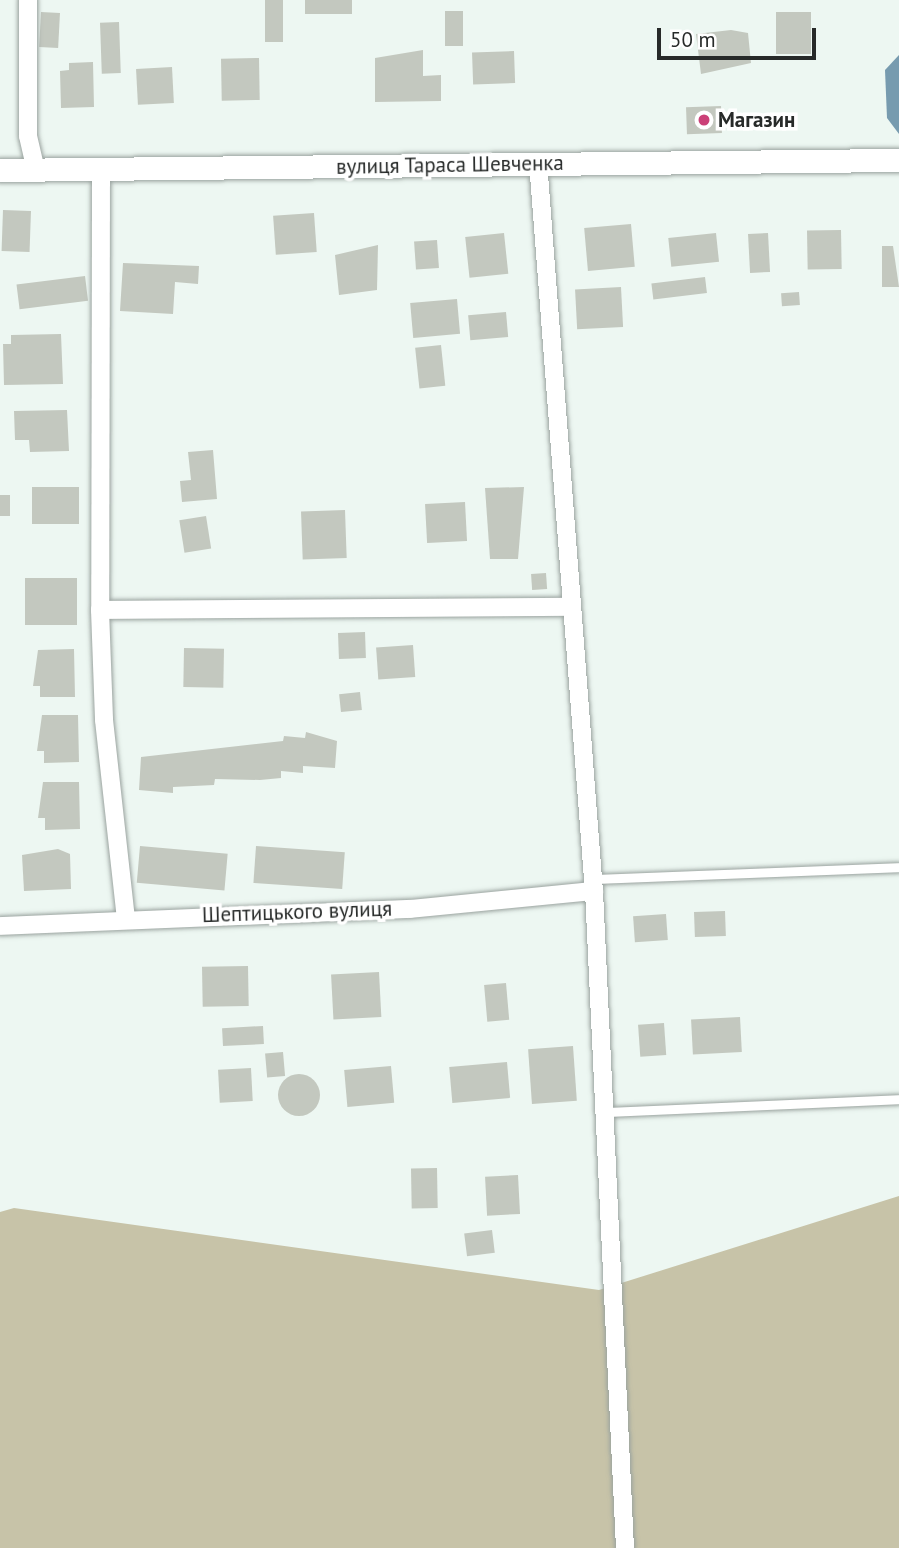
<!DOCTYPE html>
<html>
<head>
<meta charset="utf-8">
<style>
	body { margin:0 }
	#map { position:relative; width:899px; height:1548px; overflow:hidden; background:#edf7f2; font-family:"PT Sans",sans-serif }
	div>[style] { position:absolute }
	.green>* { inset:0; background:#c7c3a8 }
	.water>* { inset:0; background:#779baf }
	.building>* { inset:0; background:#c3c8bf; transform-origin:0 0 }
	.round { border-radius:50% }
	.roads { filter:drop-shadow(0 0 2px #9aa39f) drop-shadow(0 0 2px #9aa39f) }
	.service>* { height:9px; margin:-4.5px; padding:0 4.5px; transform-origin:4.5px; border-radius:4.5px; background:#fff }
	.minor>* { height:18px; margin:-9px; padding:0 9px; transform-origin:9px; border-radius:9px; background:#fff }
	.tertiary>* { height:23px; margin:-11.5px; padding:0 11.5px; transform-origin:11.5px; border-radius:11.5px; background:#fff }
	.dots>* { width:19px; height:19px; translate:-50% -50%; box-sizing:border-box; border:4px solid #fff; border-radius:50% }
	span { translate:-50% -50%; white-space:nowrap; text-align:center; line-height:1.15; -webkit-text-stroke:7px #fff; paint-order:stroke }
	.poi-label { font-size:21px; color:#272a29; font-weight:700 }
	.left { translate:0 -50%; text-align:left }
	.street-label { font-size:21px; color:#272a29 }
	.scale { position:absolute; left:657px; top:28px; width:159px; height:32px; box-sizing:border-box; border:4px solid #272a29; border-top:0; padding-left:9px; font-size:21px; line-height:24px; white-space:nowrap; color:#272a29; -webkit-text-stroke:5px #fff; paint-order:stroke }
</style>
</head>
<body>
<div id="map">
	<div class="green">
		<div style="clip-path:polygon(899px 1196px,899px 1548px,0 1548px,0 1212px,14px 1208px,599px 1290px)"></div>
	</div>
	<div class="water">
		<div style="clip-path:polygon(899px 55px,899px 134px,887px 118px,885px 70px)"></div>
	</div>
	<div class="building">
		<div style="left:265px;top:0;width:18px;height:42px"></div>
		<div style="left:305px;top:0;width:47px;height:14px"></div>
		<div style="left:445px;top:11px;width:18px;height:35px"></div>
		<div style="left:41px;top:12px;width:19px;height:35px;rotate:3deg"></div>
		<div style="left:776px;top:12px;width:35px;height:42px"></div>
		<div style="left:119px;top:22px;width:51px;height:19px;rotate:88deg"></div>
		<div style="clip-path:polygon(731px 30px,748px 33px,751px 63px,701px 74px,696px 34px)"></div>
		<div style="clip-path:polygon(423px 50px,423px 76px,441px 75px,441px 101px,375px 102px,375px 58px)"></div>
		<div style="left:514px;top:51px;width:32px;height:42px;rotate:88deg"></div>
		<div style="left:259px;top:58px;width:42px;height:38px;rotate:89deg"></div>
		<div style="clip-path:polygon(93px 62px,94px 107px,61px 108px,60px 71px,69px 70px,69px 63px)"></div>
		<div style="left:172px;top:67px;width:36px;height:36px;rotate:87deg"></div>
		<div style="left:721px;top:106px;width:27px;height:35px;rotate:88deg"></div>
		<div style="left:3px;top:210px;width:28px;height:41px;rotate:2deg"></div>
		<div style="left:314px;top:213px;width:39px;height:41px;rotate:86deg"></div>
		<div style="left:631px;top:224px;width:43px;height:47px;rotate:85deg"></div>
		<div style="left:841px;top:230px;width:39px;height:34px;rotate:89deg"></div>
		<div style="left:504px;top:233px;width:41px;height:39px;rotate:84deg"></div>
		<div style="left:716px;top:233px;width:29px;height:48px;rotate:84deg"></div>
		<div style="left:768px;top:233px;width:39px;height:20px;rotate:87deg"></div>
		<div style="left:437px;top:240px;width:28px;height:23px;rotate:86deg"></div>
		<div style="clip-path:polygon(378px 245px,377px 290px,339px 295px,335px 255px)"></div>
		<div style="clip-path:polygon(882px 246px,893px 246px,899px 287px,882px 287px)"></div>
		<div style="clip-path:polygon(123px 263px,199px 266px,198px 284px,175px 282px,173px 314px,120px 311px)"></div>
		<div style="left:85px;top:276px;width:25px;height:69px;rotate:83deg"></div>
		<div style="left:705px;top:277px;width:16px;height:54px;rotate:83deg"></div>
		<div style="left:621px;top:287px;width:40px;height:46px;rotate:87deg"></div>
		<div style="left:799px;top:292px;width:13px;height:18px;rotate:86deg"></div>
		<div style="left:457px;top:299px;width:35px;height:47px;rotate:85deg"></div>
		<div style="left:506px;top:312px;width:25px;height:38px;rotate:85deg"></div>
		<div style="clip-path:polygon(61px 334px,63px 384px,4px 385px,3px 344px,11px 344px,11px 335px)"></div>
		<div style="left:441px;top:345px;width:41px;height:26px;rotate:84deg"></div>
		<div style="clip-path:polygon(67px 410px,69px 451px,30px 452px,29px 440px,15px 440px,14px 411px)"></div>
		<div style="clip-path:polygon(213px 450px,217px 499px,182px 502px,180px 481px,191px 480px,188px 452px)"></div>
		<div style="left:32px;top:487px;width:47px;height:37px"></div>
		<div style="clip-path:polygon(524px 487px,518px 559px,490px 559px,485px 488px)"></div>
		<div style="left:0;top:495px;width:10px;height:21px"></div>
		<div style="left:465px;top:502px;width:39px;height:40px;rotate:87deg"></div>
		<div style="left:345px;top:510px;width:48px;height:44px;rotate:88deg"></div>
		<div style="left:206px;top:516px;width:33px;height:27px;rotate:81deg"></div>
		<div style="left:546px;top:573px;width:16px;height:15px;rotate:86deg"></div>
		<div style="left:25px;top:578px;width:52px;height:47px"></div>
		<div style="left:365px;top:632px;width:26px;height:27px;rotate:88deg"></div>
		<div style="left:413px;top:645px;width:32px;height:37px;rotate:86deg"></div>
		<div style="left:184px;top:648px;width:40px;height:39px;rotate:1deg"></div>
		<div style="clip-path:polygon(74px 649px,75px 697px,40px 697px,40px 686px,33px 686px,38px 650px)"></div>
		<div style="left:360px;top:692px;width:18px;height:21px;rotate:84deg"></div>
		<div style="clip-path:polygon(42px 715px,78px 715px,79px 762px,44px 763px,44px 751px,37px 751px)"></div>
		<div style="clip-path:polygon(306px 732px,337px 741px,335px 768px,303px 766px,303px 773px,281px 771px,281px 778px,260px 780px,215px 779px,214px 785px,173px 787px,173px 793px,139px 790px,141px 757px,283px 741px,284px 736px,305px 738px)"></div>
		<div style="clip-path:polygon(43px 782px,79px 782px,80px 829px,45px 830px,45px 818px,38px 818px)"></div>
		<div style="left:140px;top:846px;width:88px;height:37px;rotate:5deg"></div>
		<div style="left:256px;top:846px;width:89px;height:37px;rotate:4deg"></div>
		<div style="clip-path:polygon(58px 849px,70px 854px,71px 889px,24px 891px,22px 855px)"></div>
		<div style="left:725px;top:911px;width:25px;height:31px;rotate:88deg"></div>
		<div style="left:666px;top:914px;width:26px;height:33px;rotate:86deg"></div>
		<div style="left:248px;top:966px;width:40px;height:46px;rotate:89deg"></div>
		<div style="left:379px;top:972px;width:45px;height:48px;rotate:87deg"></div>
		<div style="left:506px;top:983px;width:37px;height:22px;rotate:85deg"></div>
		<div style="left:740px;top:1017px;width:35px;height:49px;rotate:87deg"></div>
		<div style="left:664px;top:1023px;width:32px;height:26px;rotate:86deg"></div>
		<div style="left:263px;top:1026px;width:18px;height:41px;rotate:87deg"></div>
		<div style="left:573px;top:1046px;width:55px;height:45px;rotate:86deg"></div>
		<div style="left:283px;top:1052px;width:24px;height:18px;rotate:85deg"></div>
		<div style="left:507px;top:1062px;width:36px;height:58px;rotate:85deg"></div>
		<div style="left:391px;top:1066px;width:37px;height:47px;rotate:85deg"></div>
		<div style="left:251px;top:1068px;width:33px;height:33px;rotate:87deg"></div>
		<div class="round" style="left:278px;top:1074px;width:42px;height:42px"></div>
		<div style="left:437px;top:1168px;width:40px;height:26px;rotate:89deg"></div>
		<div style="left:518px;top:1175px;width:39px;height:33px;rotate:87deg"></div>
		<div style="left:492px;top:1230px;width:23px;height:28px;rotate:83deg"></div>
	</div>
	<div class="roads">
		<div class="service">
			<div style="left:593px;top:879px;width:306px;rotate:-2.2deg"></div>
			<div style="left:606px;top:1112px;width:293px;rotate:-2.5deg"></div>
		</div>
		<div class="minor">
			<div style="left:28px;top:0;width:136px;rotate:90deg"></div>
			<div style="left:28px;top:136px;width:35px;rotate:77deg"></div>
			<div style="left:538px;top:162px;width:731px;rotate:85.61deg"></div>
			<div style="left:594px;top:891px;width:658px;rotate:87.3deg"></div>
			<div style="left:101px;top:169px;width:441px;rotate:90.1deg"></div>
			<div style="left:100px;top:610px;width:469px;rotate:-0.4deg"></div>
			<div style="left:100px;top:610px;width:110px;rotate:87.9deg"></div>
			<div style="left:104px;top:720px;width:200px;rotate:83.7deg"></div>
			<div style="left:0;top:926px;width:410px;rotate:-2.4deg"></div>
			<div style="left:410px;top:909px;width:185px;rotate:-5.6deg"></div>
		</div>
		<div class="tertiary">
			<div style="left:0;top:170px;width:899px;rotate:-0.64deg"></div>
		</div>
	</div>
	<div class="dots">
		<div style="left:704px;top:120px;background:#cb4077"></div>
	</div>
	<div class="poi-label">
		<span class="left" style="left:718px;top:120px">Магазин</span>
	</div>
	<div class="street-label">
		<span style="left:450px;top:165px;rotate:-1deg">вулиця Тараса Шевченка</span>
		<span style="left:297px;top:912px;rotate:-2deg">Шептицького вулиця</span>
	</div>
	<div class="scale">50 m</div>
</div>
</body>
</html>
